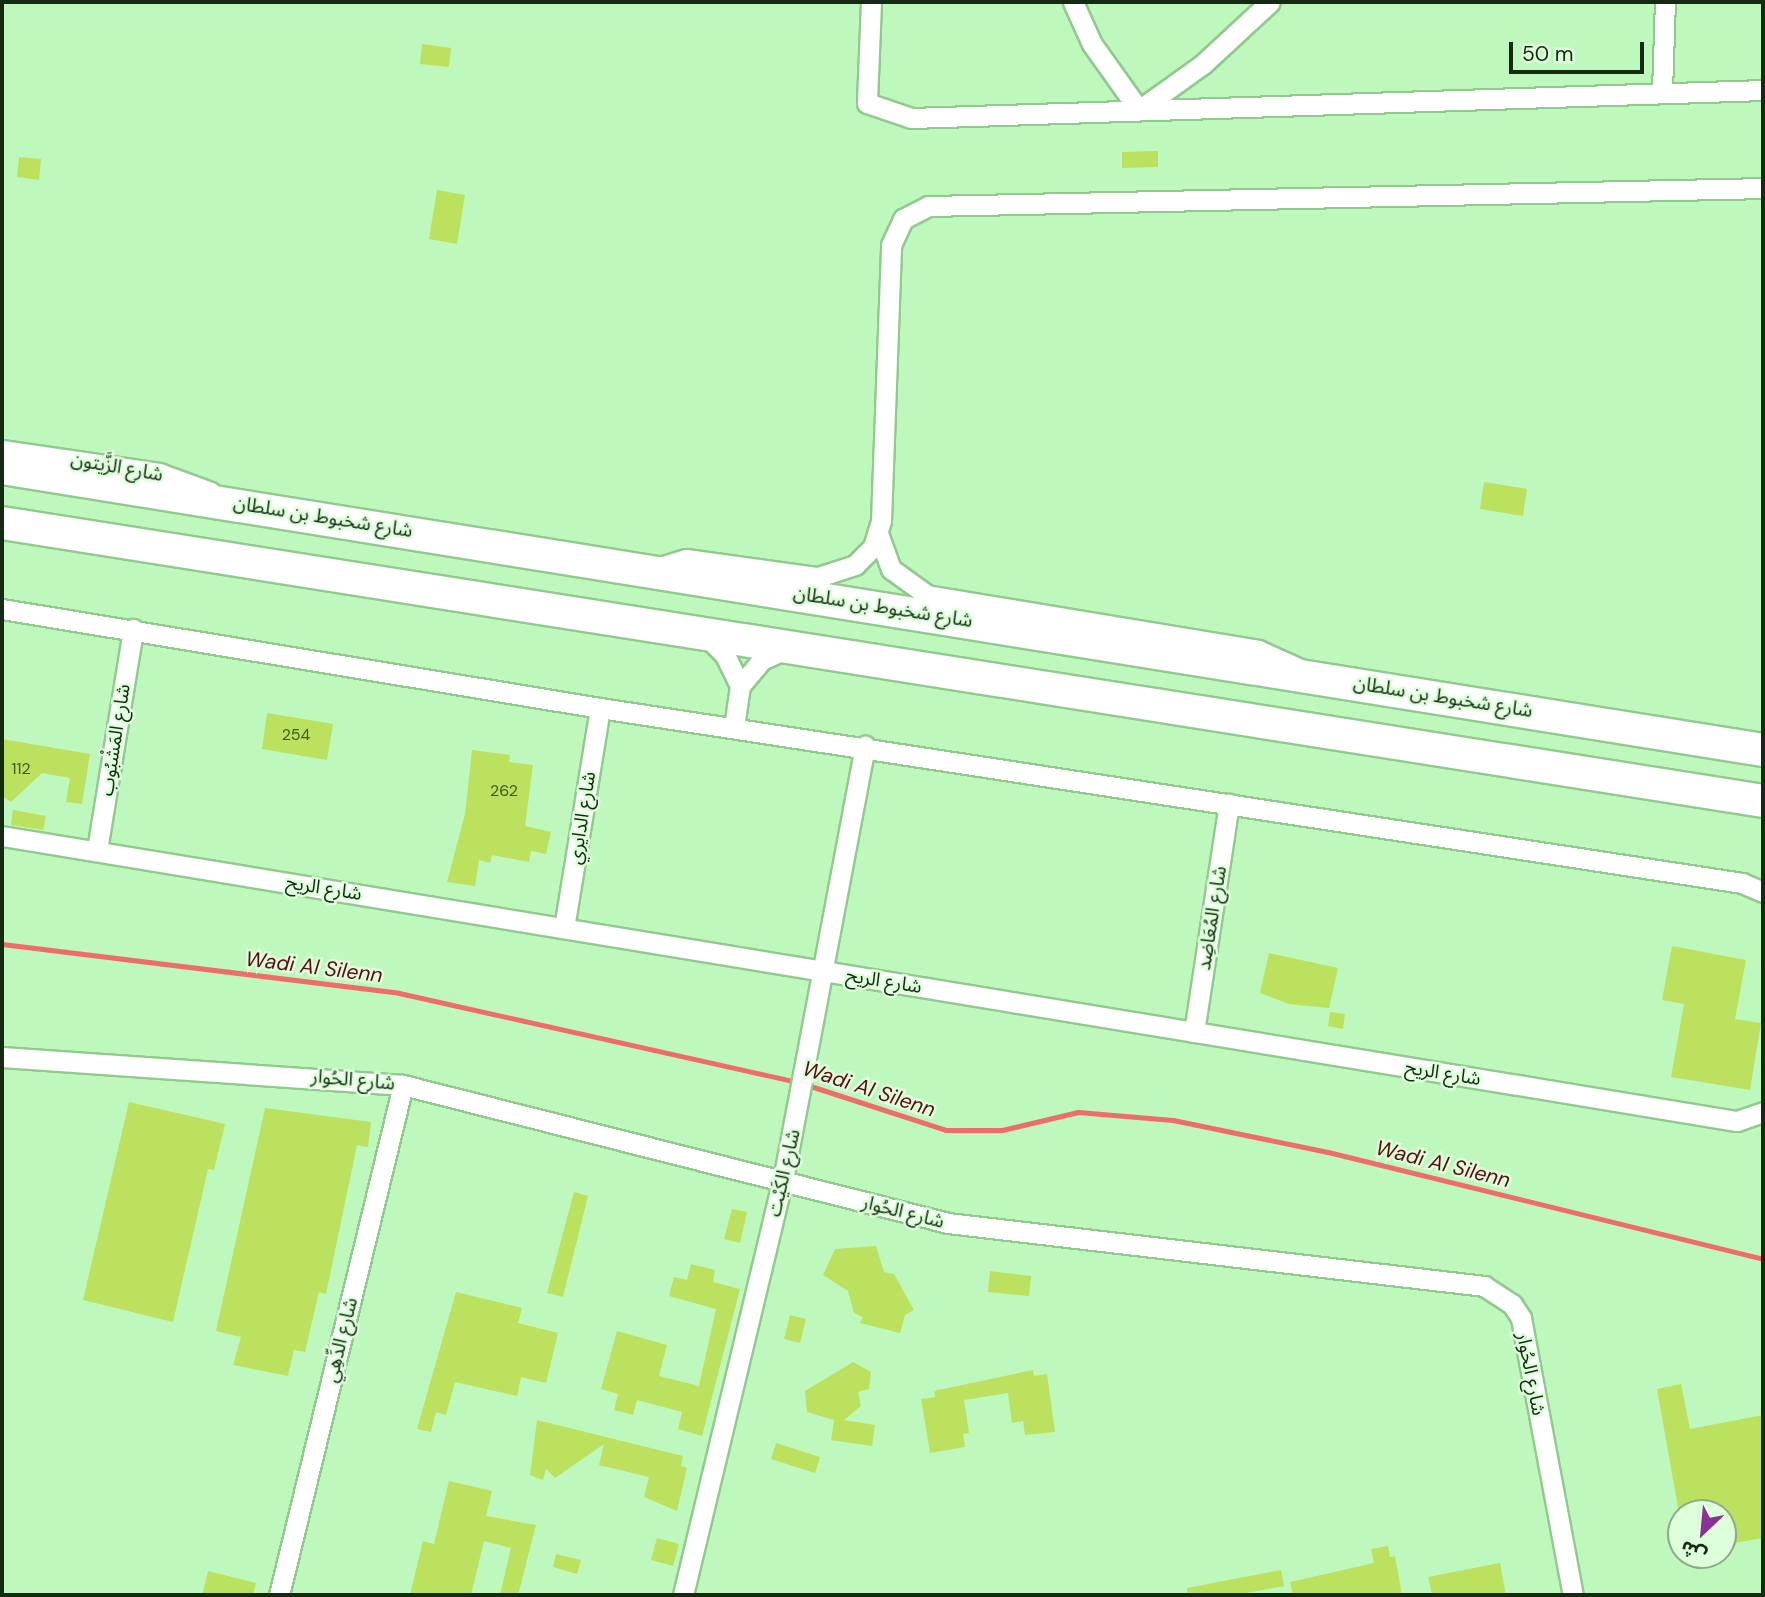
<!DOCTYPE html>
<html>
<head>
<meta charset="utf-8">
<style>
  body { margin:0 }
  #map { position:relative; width:1765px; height:1597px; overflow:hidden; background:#bff8bc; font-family:"DM Sans","Noto Sans Arabic",sans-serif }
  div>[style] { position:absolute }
  .stream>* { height:5px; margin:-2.5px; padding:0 2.5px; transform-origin:2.5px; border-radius:2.5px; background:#ee6c69 }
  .building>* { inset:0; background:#bbe15f }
  .roads { filter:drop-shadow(2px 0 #92c98f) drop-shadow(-2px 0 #92c98f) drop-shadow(0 2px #92c98f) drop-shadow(0 -2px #92c98f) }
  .minor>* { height:19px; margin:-9.5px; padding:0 9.5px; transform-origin:9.5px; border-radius:9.5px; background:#fff }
  .primary>* { height:32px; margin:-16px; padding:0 16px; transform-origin:16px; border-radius:16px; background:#fff }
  span { translate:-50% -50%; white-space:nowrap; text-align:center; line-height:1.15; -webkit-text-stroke:5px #ddffda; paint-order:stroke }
  .number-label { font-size:16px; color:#3e5826 }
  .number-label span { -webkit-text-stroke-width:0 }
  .street-label { font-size:19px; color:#142a13 }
  .water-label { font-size:21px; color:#5e0a11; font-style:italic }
  .frame { position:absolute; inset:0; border:4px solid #142a13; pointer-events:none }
  .north { position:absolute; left:1667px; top:1499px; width:70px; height:70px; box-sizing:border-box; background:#ddffda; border:2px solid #8daa8a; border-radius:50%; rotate:206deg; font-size:19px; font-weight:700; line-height:28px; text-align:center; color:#142a13 }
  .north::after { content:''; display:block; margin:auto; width:24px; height:32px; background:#8e2f99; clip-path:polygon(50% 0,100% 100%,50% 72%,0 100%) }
  .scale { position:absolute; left:1509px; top:42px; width:135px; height:32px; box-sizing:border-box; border:4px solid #142a13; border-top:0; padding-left:9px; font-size:21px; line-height:24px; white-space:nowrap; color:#142a13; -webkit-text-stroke:5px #ddffda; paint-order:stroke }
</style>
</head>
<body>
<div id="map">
  <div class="stream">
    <i style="left:2px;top:944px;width:400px;rotate:7deg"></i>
    <i style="left:399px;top:993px;width:412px;rotate:12.6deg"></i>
    <i style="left:801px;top:1083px;width:152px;rotate:18deg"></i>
    <i style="left:946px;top:1130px;width:56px"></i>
    <i style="left:1002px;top:1130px;width:78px;rotate:-13.3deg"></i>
    <i style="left:1078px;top:1112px;width:95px;rotate:4.8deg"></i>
    <i style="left:1173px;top:1120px;width:158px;rotate:11.7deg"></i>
    <i style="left:1328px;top:1152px;width:448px;rotate:13.8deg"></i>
  </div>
  <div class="building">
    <i style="clip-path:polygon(422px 44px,451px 48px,449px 67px,420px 64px)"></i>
    <i style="clip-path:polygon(1158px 151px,1158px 167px,1122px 168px,1122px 152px)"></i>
    <i style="clip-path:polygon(19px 157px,41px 159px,39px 180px,17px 177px)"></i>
    <i style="clip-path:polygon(437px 190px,465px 195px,457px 244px,429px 239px)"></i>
    <i style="clip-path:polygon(1484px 482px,1527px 489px,1523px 516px,1480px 509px)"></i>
    <i style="clip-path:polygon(267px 713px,333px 724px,327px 760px,262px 749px)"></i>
    <i style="clip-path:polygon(2px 739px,90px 754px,82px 804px,66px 802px,70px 778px,42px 773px,11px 802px,2px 796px)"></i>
    <i style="clip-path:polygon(472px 750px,510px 755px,509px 762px,533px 765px,525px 826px,551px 832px,546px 854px,531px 851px,529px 862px,492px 855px,490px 863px,479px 860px,475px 886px,447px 882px,465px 814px)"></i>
    <i style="clip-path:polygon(13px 810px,46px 816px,43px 830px,11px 825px)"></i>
    <i style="clip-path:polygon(1672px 946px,1746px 960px,1735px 1019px,1761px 1023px,1750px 1090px,1671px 1077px,1684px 1004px,1662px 1000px)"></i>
    <i style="clip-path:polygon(1269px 953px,1338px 968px,1329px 1008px,1289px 1004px,1260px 993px)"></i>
    <i style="clip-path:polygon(1330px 1012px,1345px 1014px,1343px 1029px,1328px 1026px)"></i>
    <i style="clip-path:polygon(129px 1102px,225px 1124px,214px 1170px,208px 1169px,173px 1322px,83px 1300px)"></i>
    <i style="clip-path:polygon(265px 1108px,371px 1122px,368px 1147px,357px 1145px,326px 1294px,319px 1292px,305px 1352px,294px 1350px,288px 1376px,233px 1365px,241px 1337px,216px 1331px)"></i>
    <i style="clip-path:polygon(574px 1192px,588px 1196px,563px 1297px,547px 1293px)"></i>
    <i style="clip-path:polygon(732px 1209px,747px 1212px,740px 1243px,724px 1239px)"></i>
    <i style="clip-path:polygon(876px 1246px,884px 1272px,894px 1274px,914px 1310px,905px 1315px,900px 1333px,860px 1323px,863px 1317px,854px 1313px,848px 1291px,823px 1275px,835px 1249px)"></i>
    <i style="clip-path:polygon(691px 1264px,715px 1270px,713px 1282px,740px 1289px,702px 1436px,678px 1429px,682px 1412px,637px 1400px,633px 1415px,614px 1410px,618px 1394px,601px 1389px,617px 1331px,667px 1345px,659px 1376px,699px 1386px,716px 1309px,669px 1296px,674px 1277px,687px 1280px)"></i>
    <i style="clip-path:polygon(990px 1271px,1031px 1276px,1029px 1296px,988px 1292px)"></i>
    <i style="clip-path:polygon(456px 1292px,522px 1308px,518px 1323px,558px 1333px,546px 1383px,521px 1377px,517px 1396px,455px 1382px,446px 1415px,436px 1412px,431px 1432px,417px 1429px)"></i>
    <i style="clip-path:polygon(790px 1315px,806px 1319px,800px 1343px,784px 1339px)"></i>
    <i style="clip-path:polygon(853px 1362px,871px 1372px,869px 1389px,858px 1392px,861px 1406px,844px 1420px,875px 1425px,872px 1446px,831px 1440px,834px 1420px,807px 1412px,805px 1391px)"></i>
    <i style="clip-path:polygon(1033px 1370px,1034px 1376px,1047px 1374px,1055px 1432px,1025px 1435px,1023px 1421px,1012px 1423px,1008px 1393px,964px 1400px,969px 1433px,963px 1434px,965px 1447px,930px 1453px,921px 1399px,935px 1397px,934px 1391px)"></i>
    <i style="clip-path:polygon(1681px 1384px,1690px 1429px,1763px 1415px,1763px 1538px,1723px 1545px,1723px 1513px,1679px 1513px,1657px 1389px)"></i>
    <i style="clip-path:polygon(537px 1420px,683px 1456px,681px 1466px,687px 1468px,677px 1511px,644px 1497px,649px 1477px,599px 1465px,604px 1444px,555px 1478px,546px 1469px,543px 1480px,530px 1475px)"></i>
    <i style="clip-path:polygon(776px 1443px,820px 1457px,815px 1473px,771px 1459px)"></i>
    <i style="clip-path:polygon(449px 1481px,492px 1491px,486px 1516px,536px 1525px,518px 1595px,500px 1595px,511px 1548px,484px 1541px,471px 1595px,410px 1595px,423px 1541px,434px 1544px)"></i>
    <i style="clip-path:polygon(657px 1538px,679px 1544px,673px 1566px,651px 1560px)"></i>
    <i style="clip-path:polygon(1388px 1546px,1390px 1557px,1395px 1556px,1402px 1595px,1293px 1595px,1290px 1582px,1374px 1563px,1371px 1549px)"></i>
    <i style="clip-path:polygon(556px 1554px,581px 1560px,577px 1574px,553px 1567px)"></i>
    <i style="clip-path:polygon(1500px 1563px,1506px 1595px,1432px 1595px,1428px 1577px)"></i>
    <i style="clip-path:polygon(1281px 1570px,1284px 1586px,1236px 1595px,1187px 1595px,1187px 1588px)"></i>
    <i style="clip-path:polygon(208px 1571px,256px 1583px,253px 1595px,202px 1595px)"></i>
  </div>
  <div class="roads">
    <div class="minor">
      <i style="left:871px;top:2px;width:101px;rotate:92.3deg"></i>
      <i style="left:867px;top:103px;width:46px;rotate:18.8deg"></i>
      <i style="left:911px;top:118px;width:852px;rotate:-1.88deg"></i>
      <i style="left:1073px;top:2px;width:46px;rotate:65.7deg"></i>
      <i style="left:1092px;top:44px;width:81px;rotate:54.5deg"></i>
      <i style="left:1139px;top:110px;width:79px;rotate:-35.7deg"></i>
      <i style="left:1203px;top:64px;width:91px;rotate:-42.8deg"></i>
      <i style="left:1662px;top:91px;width:89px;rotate:-88.1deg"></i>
      <i style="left:2px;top:450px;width:159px;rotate:8.3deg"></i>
      <i style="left:159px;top:473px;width:55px;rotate:20.1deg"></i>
      <i style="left:879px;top:536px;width:35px;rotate:70deg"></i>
      <i style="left:891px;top:569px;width:44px;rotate:35.8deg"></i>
      <i style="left:927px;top:595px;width:336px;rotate:9.4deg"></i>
      <i style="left:1258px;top:650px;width:44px;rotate:24.2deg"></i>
      <i style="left:653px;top:569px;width:34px;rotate:-17deg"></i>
      <i style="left:686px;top:559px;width:133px;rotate:7.8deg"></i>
      <i style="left:818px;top:577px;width:39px;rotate:-18deg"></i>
      <i style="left:855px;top:565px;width:25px;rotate:-45deg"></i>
      <i style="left:873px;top:547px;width:27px;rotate:-73deg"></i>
      <i style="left:881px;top:521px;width:276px;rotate:-87.9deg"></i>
      <i style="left:891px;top:245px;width:29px;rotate:-65deg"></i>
      <i style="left:903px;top:219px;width:28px;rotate:-27deg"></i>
      <i style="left:928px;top:206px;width:835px;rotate:-1.23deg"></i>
      <i style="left:2px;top:609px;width:606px;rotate:9.4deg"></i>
      <i style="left:600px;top:708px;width:1155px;rotate:8.71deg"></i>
      <i style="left:1742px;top:883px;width:23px;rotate:23deg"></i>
      <i style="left:705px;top:635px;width:28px;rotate:45deg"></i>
      <i style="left:725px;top:655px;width:34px;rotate:64deg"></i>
      <i style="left:734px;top:727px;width:41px;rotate:-81.7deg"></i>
      <i style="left:740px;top:686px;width:34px;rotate:-50deg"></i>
      <i style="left:762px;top:660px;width:29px;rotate:-25deg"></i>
      <i style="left:2px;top:836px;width:1758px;rotate:9.33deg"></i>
      <i style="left:1737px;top:1121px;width:28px;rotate:-19deg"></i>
      <i style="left:97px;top:850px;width:224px;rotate:-80.7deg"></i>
      <i style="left:564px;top:928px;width:223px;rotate:-80.7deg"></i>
      <i style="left:1194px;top:1032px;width:231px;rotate:-81.3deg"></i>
      <i style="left:2px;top:1057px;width:402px;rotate:4deg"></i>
      <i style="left:403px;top:1085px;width:562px;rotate:14.21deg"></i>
      <i style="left:948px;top:1223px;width:540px;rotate:6.7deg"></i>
      <i style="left:1484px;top:1286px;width:33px;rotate:33deg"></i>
      <i style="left:1512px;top:1304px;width:17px;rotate:57deg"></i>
      <i style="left:1521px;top:1318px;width:282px;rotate:79.4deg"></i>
      <i style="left:279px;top:1595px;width:525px;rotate:-76.33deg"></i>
      <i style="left:683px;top:1595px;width:427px;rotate:-76.5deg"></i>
      <i style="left:783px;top:1180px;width:442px;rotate:-79.3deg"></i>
    </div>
    <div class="primary">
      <i style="left:2px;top:468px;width:1783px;rotate:9.1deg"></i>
      <i style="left:2px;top:523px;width:1783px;rotate:8.97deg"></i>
    </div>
  </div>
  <div class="number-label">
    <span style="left:296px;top:735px">254</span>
    <span style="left:21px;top:769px">112</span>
    <span style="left:504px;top:791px">262</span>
  </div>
  <div class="street-label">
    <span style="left:117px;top:467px;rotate:10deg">شارع الزَّيتون</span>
    <span style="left:323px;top:517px;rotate:9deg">شارع شخبوط بن سلطان</span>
    <span style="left:883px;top:607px;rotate:9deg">شارع شخبوط بن سلطان</span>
    <span style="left:1443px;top:697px;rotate:9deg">شارع شخبوط بن سلطان</span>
    <span style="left:115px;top:740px;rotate:-81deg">شارع المَشْبُوب</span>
    <span style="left:582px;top:818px;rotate:-81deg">شارع الدايري</span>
    <span style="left:324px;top:888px;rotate:9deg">شارع الريح</span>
    <span style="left:1212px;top:918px;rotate:-81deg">شارع المُعَاضِد</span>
    <span style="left:884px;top:981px;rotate:9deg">شارع الريح</span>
    <span style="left:1443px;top:1073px;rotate:9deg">شارع الريح</span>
    <span style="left:353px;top:1080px;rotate:5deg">شارع الحُوار</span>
    <span style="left:784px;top:1173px;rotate:-77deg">شارع الكَيْت</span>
    <span style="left:903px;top:1212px;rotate:14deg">شارع الحُوار</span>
    <span style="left:341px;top:1340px;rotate:-76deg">شارع الدِّهِي</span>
    <span style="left:1531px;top:1374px;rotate:79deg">شارع الحُوار</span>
  </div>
  <div class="water-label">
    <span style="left:314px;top:967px;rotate:7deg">Wadi Al Silenn</span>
    <span style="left:869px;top:1089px;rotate:18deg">Wadi Al Silenn</span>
    <span style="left:1443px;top:1164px;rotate:14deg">Wadi Al Silenn</span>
  </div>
  <div class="frame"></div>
  <div class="north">ش</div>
  <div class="scale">50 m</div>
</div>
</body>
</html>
